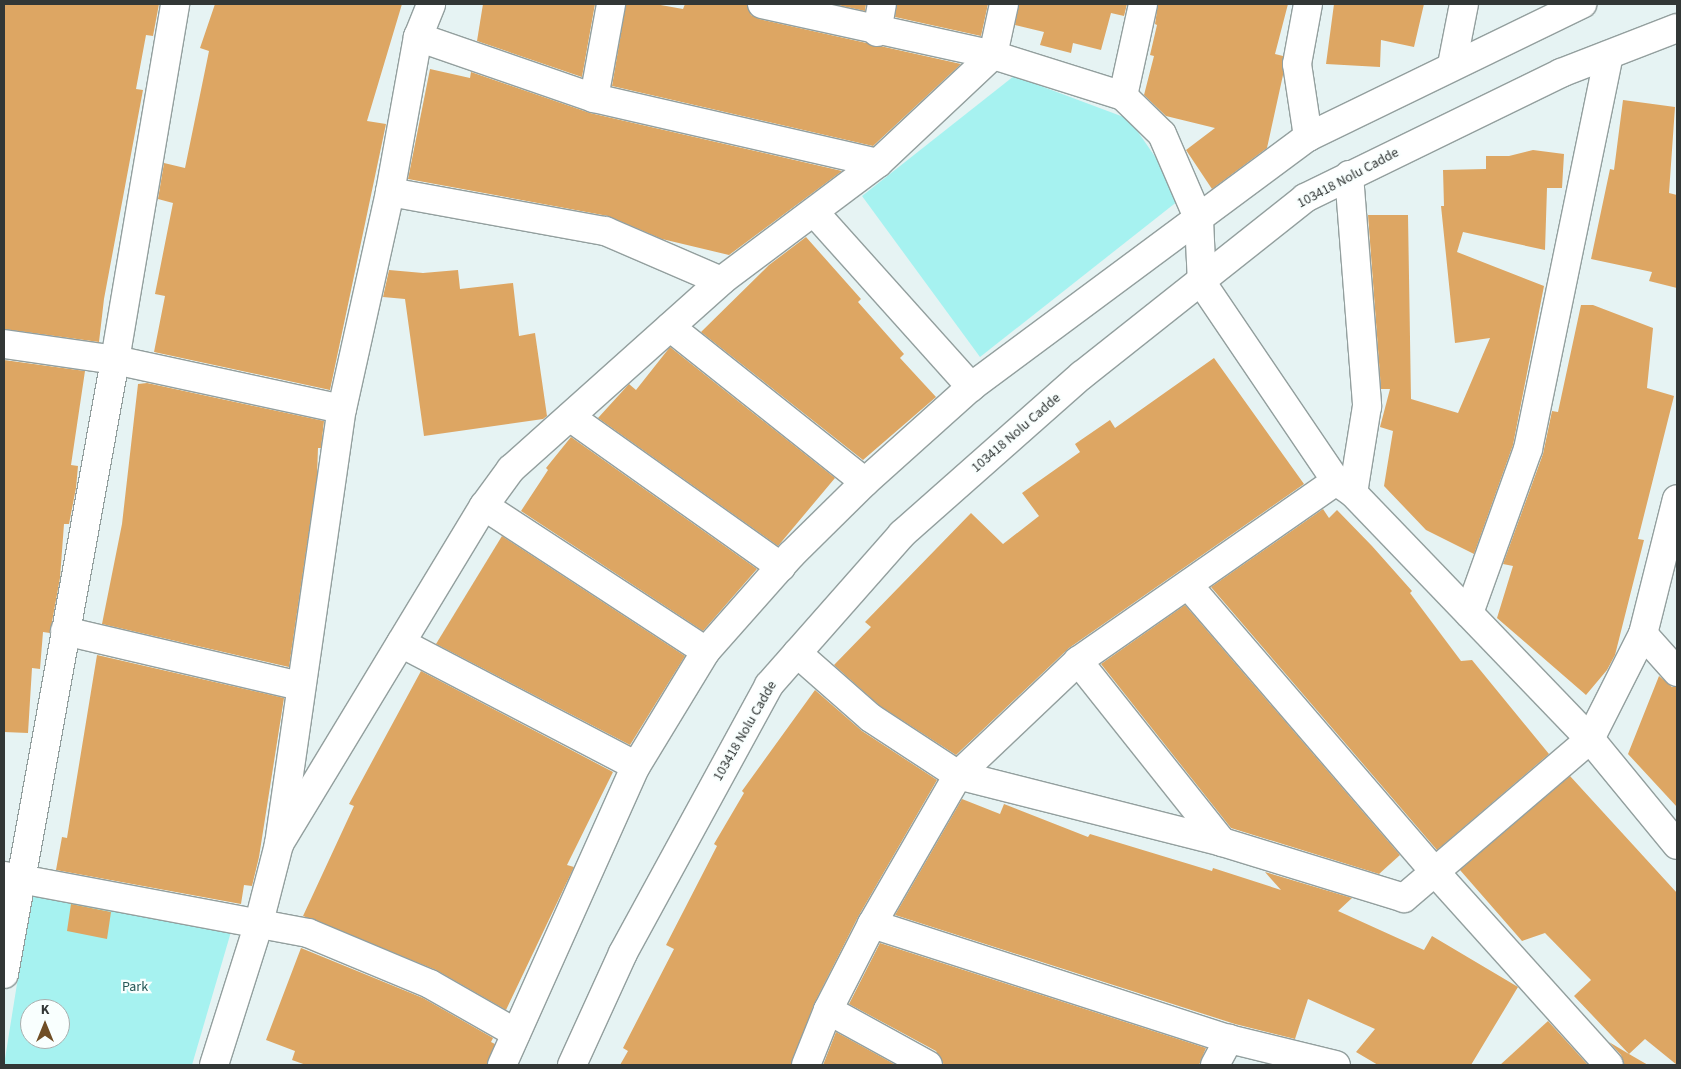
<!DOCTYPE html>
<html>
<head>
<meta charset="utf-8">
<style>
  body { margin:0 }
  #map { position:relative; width:1681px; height:1069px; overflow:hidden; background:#e6f3f3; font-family:"Source Sans 3",sans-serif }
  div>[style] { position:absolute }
  .green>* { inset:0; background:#a6f2f0 }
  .building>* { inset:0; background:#dda663 }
  .roads { filter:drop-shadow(1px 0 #939f9e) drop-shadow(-1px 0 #939f9e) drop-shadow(0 1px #939f9e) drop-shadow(0 -1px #939f9e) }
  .minor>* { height:28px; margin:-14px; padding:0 14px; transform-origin:14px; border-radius:14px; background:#fff }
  span { translate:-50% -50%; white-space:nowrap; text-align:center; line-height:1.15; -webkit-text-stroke:4.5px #f9fffe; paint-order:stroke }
  .street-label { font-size:14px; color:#323736 }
  .park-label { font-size:14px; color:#255857 }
  .frame { position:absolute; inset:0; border:5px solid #323736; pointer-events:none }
  .north { position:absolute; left:20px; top:999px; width:50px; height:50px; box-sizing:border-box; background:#f9fffe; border:1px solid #a9afae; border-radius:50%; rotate:0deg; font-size:14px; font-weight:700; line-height:20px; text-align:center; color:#323736 }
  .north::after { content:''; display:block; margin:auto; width:18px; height:22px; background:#704f26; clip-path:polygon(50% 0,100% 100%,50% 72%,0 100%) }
</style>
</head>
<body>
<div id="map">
  <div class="green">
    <i style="clip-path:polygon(1014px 76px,1129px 119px,1183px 197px,980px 357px,862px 196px)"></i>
    <i style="clip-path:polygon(evenodd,32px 890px,233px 925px,192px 1065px,4px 1065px,32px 890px,30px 1009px,60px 1009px,60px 1039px,30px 1039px,30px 1009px)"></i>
  </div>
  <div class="building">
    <i style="clip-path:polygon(4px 4px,159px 4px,153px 36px,146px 35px,136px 89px,143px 90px,104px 299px,99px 342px,4px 329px)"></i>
    <i style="clip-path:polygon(215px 4px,402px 4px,367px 121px,386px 124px,330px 390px,154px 352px,165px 296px,155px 294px,173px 203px,158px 199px,164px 163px,185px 168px,209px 51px,200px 48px)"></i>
    <i style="clip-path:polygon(483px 4px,595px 4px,582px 77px,477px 41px)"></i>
    <i style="clip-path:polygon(626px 4px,655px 4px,683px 9px,685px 4px,747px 4px,751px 15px,759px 19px,961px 64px,873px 146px,612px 86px)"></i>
    <i style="clip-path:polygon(833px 4px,866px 4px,865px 11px)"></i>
    <i style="clip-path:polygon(897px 4px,988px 4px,981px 36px,895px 17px)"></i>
    <i style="clip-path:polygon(1019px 4px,1127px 4px,1124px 16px,1111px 13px,1101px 50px,1073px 43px,1071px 53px,1040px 45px,1044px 32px,1015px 25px)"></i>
    <i style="clip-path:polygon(1158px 4px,1288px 4px,1275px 54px,1283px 56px,1283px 75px,1267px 148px,1212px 189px,1186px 150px,1215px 128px,1166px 116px,1144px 95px,1154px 56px,1150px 55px,1157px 25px,1155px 24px)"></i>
    <i style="clip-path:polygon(1334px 4px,1424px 4px,1414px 47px,1381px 40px,1380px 67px,1326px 64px)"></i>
    <i style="clip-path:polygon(430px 69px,470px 78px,471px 72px,590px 113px,842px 171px,729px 255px,662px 239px,608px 216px,408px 179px)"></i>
    <i style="clip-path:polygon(1623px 100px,1675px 107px,1669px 193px,1677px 195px,1677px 288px,1649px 281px,1652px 272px,1591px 259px,1610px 169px,1614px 170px)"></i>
    <i style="clip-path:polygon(1533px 150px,1564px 154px,1562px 188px,1547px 188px,1545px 250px,1463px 232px,1457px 252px,1544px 286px,1513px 445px,1474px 554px,1426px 530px,1384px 486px,1393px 431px,1380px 427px,1390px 389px,1381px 389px,1368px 215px,1408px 215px,1411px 399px,1458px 413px,1490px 338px,1455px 343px,1441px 206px,1444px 206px,1443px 170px,1486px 169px,1486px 156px,1509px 156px)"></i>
    <i style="clip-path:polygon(806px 237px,861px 299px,858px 302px,904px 354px,900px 358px,936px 397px,863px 460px,701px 332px,769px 265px)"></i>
    <i style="clip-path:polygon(389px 270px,423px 273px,458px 270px,460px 289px,513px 283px,519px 336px,535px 333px,547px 416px,543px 419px,424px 436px,405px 299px,383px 297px)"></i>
    <i style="clip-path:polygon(1581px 305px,1593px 305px,1653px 328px,1647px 388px,1674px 396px,1638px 539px,1644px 540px,1615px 655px,1607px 670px,1586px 695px,1497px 618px,1513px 566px,1503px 564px,1543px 454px,1552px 411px,1558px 412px)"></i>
    <i style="clip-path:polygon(670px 347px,835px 478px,778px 546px,598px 418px,629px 384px,636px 390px)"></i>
    <i style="clip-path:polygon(1214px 358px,1304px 484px,1069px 648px,956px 755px,880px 706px,834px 665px,871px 627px,865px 622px,971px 513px,1003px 544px,1039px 516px,1022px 493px,1080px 452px,1075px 444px,1110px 420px,1115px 428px)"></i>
    <i style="clip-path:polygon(4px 360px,85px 371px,71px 465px,78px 466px,76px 488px,69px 524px,64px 524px,60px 578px,50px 633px,43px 632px,40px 669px,32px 668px,28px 733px,4px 732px)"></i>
    <i style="clip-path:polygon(147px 383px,324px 421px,321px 448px,318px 448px,317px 476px,289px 667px,102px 624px,122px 524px,138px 384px)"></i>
    <i style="clip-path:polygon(571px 437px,757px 569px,703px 631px,521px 511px,548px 470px,546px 468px)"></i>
    <i style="clip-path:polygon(1323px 509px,1329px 518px,1337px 510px,1372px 546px,1412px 591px,1410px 593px,1461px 661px,1472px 660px,1549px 754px,1437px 850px,1211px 587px)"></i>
    <i style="clip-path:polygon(502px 536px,685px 656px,630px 745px,436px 644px)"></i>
    <i style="clip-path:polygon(1185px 605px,1400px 855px,1379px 874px,1231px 828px,1101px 664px)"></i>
    <i style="clip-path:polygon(97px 655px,284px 698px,259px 857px,252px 886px,244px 885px,241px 904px,56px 870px,62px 837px,67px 838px)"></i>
    <i style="clip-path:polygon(421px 671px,613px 772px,567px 865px,574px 867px,506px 1010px,436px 970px,303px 916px,354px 806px,349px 804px)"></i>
    <i style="clip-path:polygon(1659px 676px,1672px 687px,1677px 687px,1677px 807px,1628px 754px)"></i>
    <i style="clip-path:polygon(815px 690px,862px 731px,937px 780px,858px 917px,814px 1004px,791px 1065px,620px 1065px,628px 1051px,623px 1048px,674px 949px,666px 945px,717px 846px,714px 844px,744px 793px,742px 791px)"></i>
    <i style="clip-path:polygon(1570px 776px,1677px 893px,1677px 1065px,1645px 1039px,1629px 1054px,1648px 1065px,1624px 1065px,1621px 1055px,1609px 1042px,1629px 1054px,1574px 996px,1591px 980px,1545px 933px,1522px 941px,1460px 870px)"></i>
    <i style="clip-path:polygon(962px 799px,1000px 814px,1004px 804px,1088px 837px,1090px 834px,1212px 871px,1213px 868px,1281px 890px,1265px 872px,1352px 898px,1338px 911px,1424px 950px,1432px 936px,1518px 987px,1471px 1065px,1378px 1065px,1356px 1052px,1375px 1029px,1308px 999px,1295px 1039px,1235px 1024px,895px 915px)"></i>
    <i style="clip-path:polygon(71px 904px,111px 912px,107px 939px,67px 931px)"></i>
    <i style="clip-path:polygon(880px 943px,1206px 1048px,1199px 1065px,944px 1065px,936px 1051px,849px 1004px)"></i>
    <i style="clip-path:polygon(301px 948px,423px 998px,493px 1038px,491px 1042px,495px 1044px,487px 1065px,306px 1065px,292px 1060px,295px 1051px,266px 1040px)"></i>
    <i style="clip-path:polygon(1548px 1021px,1588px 1065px,1500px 1065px)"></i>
    <i style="clip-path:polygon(836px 1032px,896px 1065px,823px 1065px)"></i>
  </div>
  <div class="roads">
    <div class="minor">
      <i style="left:762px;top:4px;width:237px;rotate:12.4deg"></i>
      <i style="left:993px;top:55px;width:136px;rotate:17.5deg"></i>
      <i style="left:1123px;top:96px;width:54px;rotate:44.3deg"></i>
      <i style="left:1162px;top:134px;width:94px;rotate:66.7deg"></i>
      <i style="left:1199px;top:220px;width:63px;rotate:87.3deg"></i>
      <i style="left:1202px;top:283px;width:239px;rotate:55.9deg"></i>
      <i style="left:1336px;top:481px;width:21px;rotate:35deg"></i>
      <i style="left:1353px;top:493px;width:342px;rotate:46.1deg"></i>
      <i style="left:1590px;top:739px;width:137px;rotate:50.6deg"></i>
      <i style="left:1308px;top:4px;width:61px;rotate:100.4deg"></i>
      <i style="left:1297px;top:64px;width:74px;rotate:81.4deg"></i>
      <i style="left:877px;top:32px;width:28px;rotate:-80deg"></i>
      <i style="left:418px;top:37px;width:186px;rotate:19.1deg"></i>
      <i style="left:594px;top:98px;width:291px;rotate:12.9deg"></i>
      <i style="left:1452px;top:65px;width:62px;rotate:-78.9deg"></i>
      <i style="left:1123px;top:96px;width:94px;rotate:-77.7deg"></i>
      <i style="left:594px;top:98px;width:96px;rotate:-79.7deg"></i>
      <i style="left:1349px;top:175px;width:232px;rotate:85.5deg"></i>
      <i style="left:1367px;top:406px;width:88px;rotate:99.1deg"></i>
      <i style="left:390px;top:192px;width:219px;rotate:10.3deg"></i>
      <i style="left:605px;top:231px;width:126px;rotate:23.3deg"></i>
      <i style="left:815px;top:213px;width:234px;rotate:48.1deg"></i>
      <i style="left:670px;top:327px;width:249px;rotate:38.5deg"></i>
      <i style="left:4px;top:344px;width:112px;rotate:8.2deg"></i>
      <i style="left:115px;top:360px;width:232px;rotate:12.2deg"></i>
      <i style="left:570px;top:417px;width:259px;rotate:35.4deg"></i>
      <i style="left:484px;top:506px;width:265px;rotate:33.2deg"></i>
      <i style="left:1188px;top:585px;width:380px;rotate:49.3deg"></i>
      <i style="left:1436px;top:873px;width:258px;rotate:48deg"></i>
      <i style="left:1469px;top:613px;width:174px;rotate:-70.2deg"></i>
      <i style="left:1528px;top:449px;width:402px;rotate:-78.4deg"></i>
      <i style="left:65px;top:631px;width:241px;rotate:13.2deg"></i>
      <i style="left:1643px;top:634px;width:51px;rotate:48.2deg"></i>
      <i style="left:401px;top:643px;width:265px;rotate:27.6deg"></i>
      <i style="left:797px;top:653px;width:98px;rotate:41.3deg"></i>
      <i style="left:871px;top:718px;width:104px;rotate:33.2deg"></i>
      <i style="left:958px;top:775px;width:272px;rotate:14.2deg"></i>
      <i style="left:1222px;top:842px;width:190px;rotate:17.1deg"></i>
      <i style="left:1404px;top:898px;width:245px;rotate:-40.5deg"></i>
      <i style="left:1590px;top:739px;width:118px;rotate:-63.2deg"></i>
      <i style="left:1643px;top:634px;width:139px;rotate:-75.9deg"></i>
      <i style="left:1078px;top:661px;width:231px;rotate:51.5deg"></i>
      <i style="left:279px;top:844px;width:395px;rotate:-58.8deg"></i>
      <i style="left:484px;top:506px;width:46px;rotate:-53.9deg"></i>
      <i style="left:511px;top:469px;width:282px;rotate:-41.8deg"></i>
      <i style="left:721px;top:281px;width:196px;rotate:-36.9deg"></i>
      <i style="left:878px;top:163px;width:158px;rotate:-43.2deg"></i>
      <i style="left:993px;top:55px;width:52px;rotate:-77.8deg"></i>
      <i style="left:4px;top:876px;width:309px;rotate:10.6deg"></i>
      <i style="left:308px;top:933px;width:132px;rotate:22.7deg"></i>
      <i style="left:430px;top:984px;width:99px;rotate:29.7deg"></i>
      <i style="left:872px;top:924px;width:375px;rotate:17.9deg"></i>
      <i style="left:1229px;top:1039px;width:110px;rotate:13.7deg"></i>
      <i style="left:4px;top:974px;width:624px;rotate:-79.75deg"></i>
      <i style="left:115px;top:360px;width:361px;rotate:-80.4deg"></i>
      <i style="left:828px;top:1010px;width:114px;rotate:28.8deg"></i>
      <i style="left:214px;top:1065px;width:146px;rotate:-72.4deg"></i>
      <i style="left:258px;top:926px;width:85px;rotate:-75.6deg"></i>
      <i style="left:279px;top:844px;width:440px;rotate:-81.8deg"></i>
      <i style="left:342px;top:409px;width:222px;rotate:-77.5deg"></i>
      <i style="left:390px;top:192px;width:158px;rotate:-79.8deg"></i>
      <i style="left:418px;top:37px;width:35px;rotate:-68deg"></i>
      <i style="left:502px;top:1065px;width:328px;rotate:-65.9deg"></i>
      <i style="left:636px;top:766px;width:135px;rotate:-58.7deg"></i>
      <i style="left:706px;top:651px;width:128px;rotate:-48.5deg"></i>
      <i style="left:791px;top:555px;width:104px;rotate:-44.6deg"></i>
      <i style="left:865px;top:482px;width:142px;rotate:-41.9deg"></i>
      <i style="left:971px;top:387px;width:420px;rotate:-36.6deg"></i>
      <i style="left:1308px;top:137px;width:305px;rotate:-25.9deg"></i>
      <i style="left:572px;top:1065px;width:123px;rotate:-65.5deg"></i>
      <i style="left:623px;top:953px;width:305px;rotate:-61.4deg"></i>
      <i style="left:769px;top:685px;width:201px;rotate:-48.6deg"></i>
      <i style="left:902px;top:534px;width:240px;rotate:-41.5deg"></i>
      <i style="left:1082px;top:375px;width:285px;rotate:-38.4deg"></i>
      <i style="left:1305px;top:198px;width:285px;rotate:-26deg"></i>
      <i style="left:1561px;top:73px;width:124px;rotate:-21.2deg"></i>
      <i style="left:806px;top:1065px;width:59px;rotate:-68.2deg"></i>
      <i style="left:828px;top:1010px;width:97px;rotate:-62.9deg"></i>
      <i style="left:872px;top:924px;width:172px;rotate:-60deg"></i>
      <i style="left:958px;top:775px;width:166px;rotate:-43.5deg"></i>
      <i style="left:1078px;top:661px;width:315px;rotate:-34.9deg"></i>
      <i style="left:1215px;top:1065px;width:30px;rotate:-62deg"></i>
    </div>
  </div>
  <div class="street-label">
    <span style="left:1348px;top:178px;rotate:-28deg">103418 Nolu Cadde</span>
    <span style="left:1016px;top:433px;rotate:-41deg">103418 Nolu Cadde</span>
    <span style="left:745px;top:731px;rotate:-60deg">103418 Nolu Cadde</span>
  </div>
  <div class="park-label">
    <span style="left:135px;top:987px">Park</span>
  </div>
  <div class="frame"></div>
  <div class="north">K</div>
</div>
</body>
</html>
